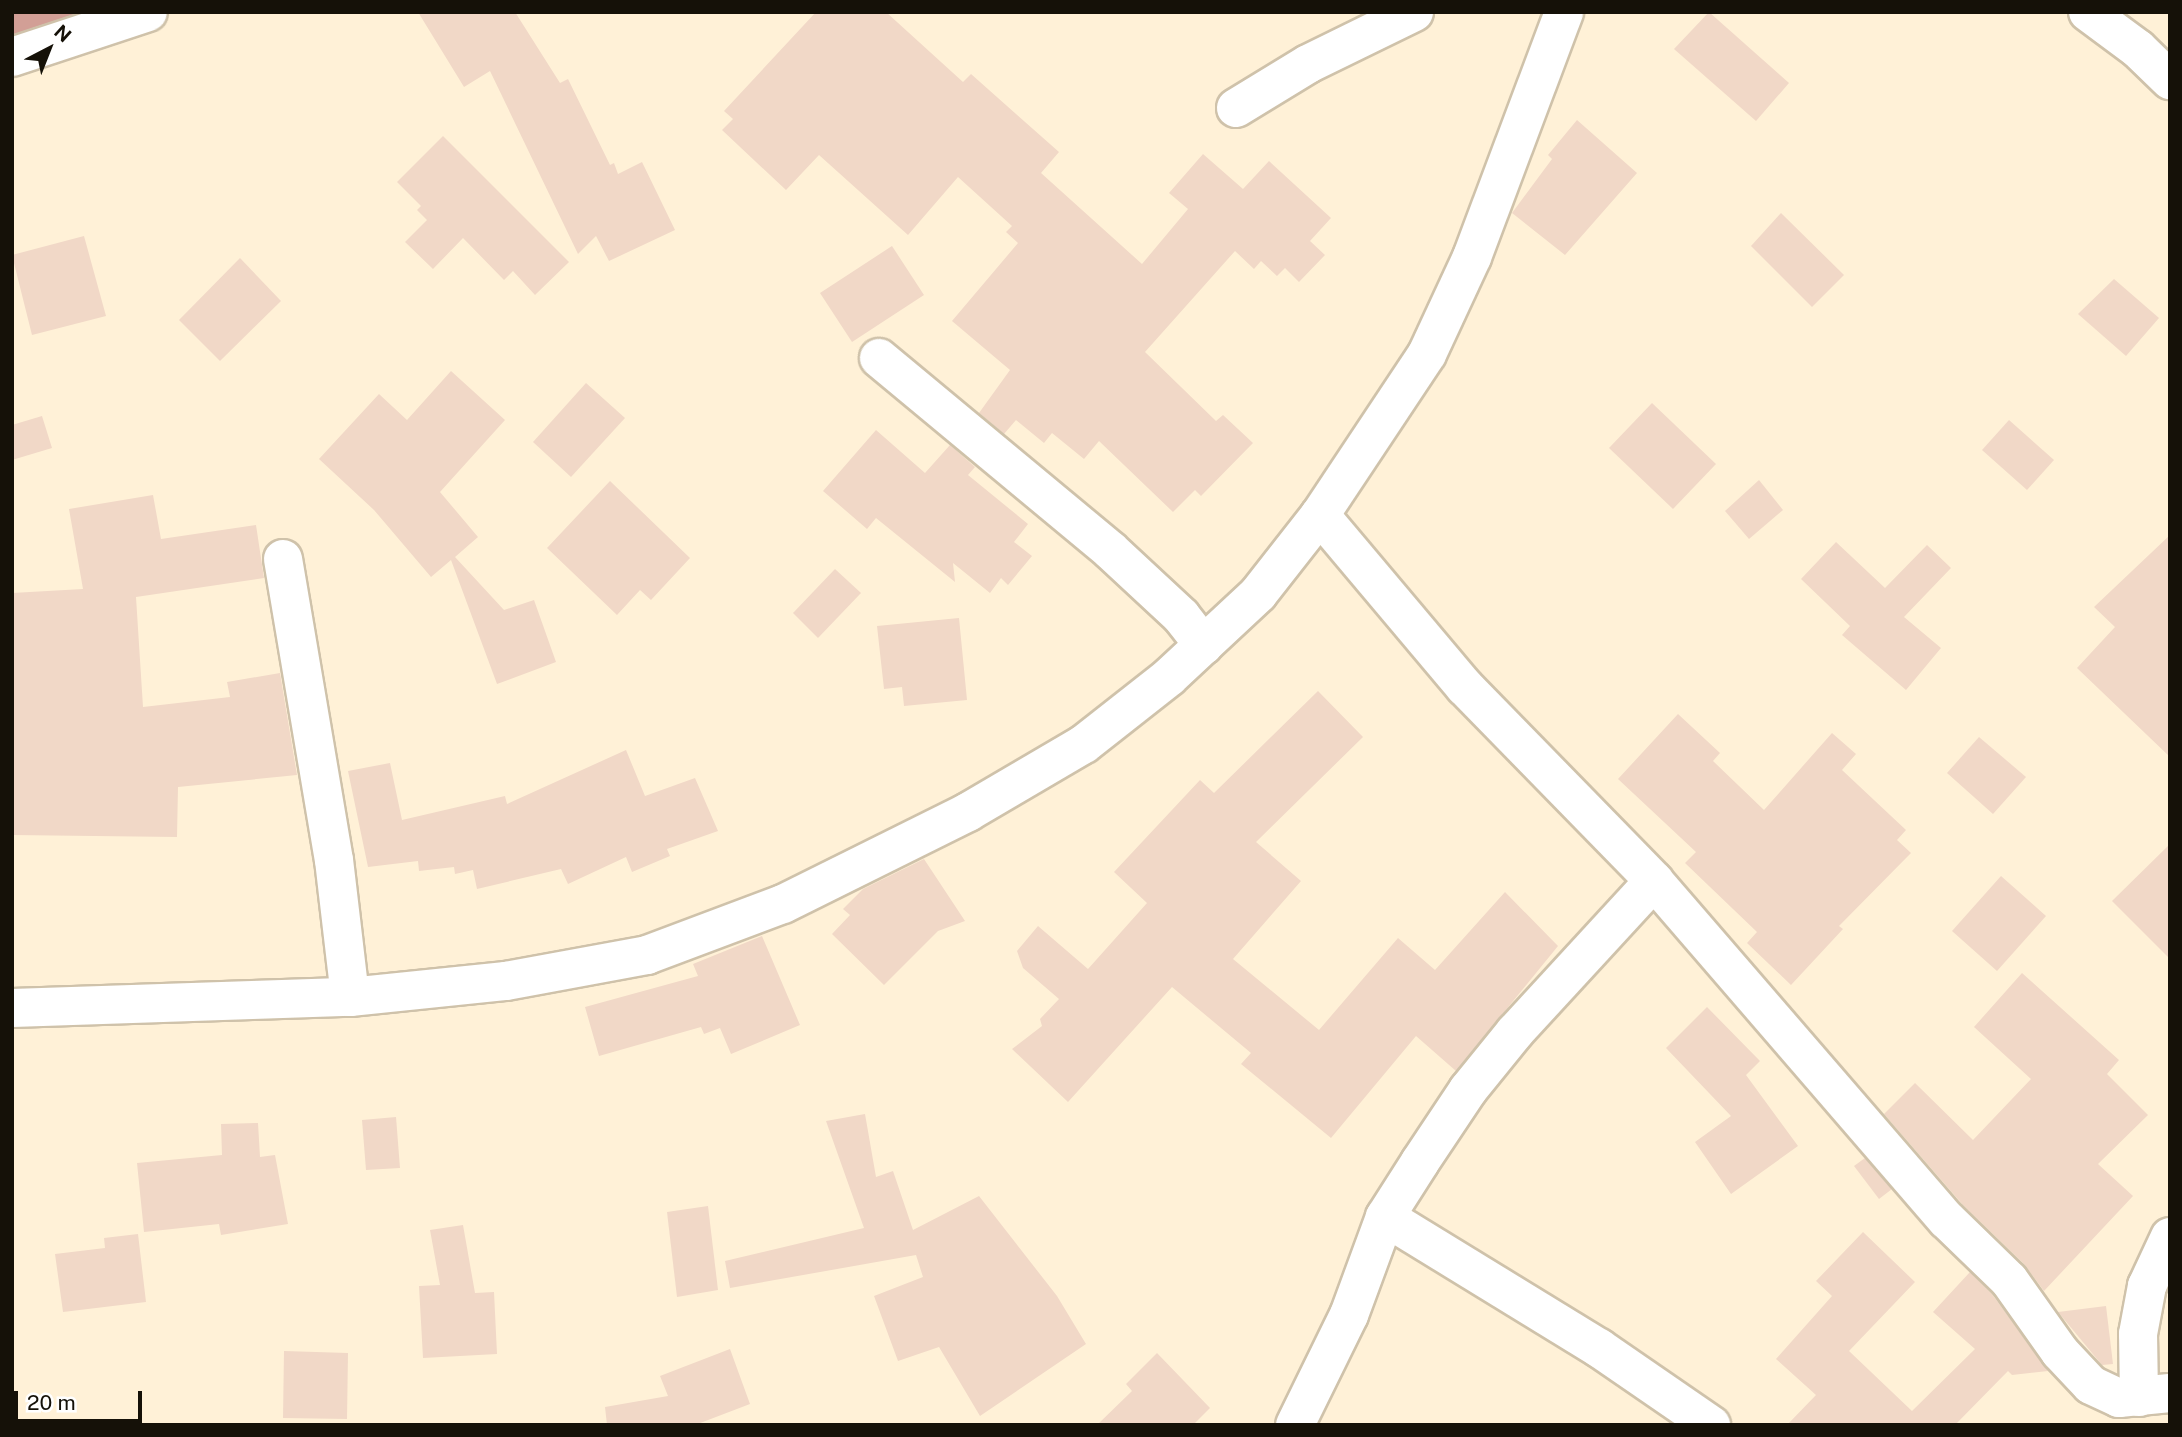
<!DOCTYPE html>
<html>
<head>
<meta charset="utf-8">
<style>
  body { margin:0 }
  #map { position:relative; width:2182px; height:1437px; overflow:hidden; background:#fff1d7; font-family:"Public Sans",sans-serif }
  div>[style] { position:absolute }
  .forest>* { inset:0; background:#d29f96 }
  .building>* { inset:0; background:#f1d8c7 }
  .roads { filter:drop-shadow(2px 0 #cfc2aa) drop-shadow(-2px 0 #cfc2aa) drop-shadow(0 2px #cfc2aa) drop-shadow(0 -2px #cfc2aa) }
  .minor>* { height:38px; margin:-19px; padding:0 19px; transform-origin:19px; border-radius:19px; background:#fff }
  span { translate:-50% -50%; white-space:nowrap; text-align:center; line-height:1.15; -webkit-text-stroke:6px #fff; paint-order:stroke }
  .frame { position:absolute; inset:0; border:14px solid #151108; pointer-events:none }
  .north { position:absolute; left:14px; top:14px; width:70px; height:70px; -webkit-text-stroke:5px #fff; paint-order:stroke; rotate:42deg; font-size:19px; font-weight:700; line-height:28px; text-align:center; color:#151108 }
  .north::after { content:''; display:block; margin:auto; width:24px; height:32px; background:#151108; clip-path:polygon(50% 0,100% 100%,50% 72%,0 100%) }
  .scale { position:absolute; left:14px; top:1391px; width:128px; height:32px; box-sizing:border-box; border:4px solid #151108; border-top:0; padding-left:9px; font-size:21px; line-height:24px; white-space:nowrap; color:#151108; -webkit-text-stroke:5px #fff; paint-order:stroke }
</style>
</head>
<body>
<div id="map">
  <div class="forest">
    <i style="clip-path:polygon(12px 12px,87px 12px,12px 37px)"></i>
  </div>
  <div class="building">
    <i style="clip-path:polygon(418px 12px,515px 12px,560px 83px,568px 79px,610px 165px,614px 163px,618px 174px,642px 162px,675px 230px,609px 261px,596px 236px,578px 254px,490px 71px,464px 87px)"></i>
    <i style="clip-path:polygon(816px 12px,886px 12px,963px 82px,971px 74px,1059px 152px,1041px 173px,1142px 264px,1188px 209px,1169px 193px,1203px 154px,1243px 189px,1269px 161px,1331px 218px,1310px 241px,1325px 255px,1299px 282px,1285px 268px,1277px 276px,1261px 261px,1254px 269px,1235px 251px,1145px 352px,1216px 421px,1223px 415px,1253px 443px,1201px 496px,1195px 490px,1173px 512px,1099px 441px,1084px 459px,1052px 433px,1044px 443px,1016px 420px,1004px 434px,979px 413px,1010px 370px,952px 321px,1018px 243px,1006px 232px,1012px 226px,958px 177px,908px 235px,819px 155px,786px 190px,722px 130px,733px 119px,724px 111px)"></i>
    <i style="clip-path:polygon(1709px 12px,1789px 83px,1756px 121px,1674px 49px)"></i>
    <i style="clip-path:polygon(1577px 120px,1637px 173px,1565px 255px,1512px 213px,1552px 159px,1548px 155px)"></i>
    <i style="clip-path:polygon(443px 136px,569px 262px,535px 295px,513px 271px,504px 280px,463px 238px,433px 269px,405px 242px,427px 220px,417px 210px,421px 206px,397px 182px)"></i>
    <i style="clip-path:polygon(1781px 213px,1844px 275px,1812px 307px,1751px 246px)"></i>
    <i style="clip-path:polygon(84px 236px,106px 316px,32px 335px,12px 255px)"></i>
    <i style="clip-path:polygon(892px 246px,924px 295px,852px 342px,820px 293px)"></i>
    <i style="clip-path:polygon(240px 258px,281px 301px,220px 361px,179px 320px)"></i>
    <i style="clip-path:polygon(2114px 279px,2159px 318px,2126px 356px,2078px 314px)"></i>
    <i style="clip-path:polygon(451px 371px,505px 420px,440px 492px,478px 537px,455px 557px,504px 610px,534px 600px,556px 662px,497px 684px,451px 560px,431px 577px,374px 510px,319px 459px,379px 394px,407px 420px)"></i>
    <i style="clip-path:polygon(586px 383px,625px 418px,571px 477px,533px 442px)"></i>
    <i style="clip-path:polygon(1652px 403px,1716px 464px,1673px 509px,1609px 448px)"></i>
    <i style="clip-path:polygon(42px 416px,52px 448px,12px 460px,12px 425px)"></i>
    <i style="clip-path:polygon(2009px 420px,2054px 460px,2027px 490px,1982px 450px)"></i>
    <i style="clip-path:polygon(876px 430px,925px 473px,950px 445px,975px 467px,968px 475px,1028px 524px,1014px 542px,1032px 556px,1008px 585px,1001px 578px,990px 593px,953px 563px,955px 582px,876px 518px,867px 529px,823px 491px)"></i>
    <i style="clip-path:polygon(1759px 480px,1783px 510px,1749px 539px,1725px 511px)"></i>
    <i style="clip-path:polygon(610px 481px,690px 558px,651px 600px,640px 590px,617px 615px,547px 548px)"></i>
    <i style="clip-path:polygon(153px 495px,161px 539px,256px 525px,264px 578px,136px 597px,143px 707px,230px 697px,227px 682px,280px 673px,297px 775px,178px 787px,177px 837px,12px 835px,12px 593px,83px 589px,69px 509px)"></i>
    <i style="clip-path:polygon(2170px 535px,2170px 757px,2077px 668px,2115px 627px,2094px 607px)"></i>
    <i style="clip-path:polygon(1836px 542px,1885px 588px,1927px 545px,1951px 568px,1904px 617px,1941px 648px,1906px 690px,1842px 635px,1850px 626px,1801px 579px)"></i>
    <i style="clip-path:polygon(835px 569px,861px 593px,818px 638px,793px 613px)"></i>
    <i style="clip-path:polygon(959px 618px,967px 700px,904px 706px,902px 687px,884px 689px,877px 626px)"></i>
    <i style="clip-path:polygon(1318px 691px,1363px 737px,1256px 842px,1301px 881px,1233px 959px,1319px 1030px,1398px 938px,1435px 970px,1505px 892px,1558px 946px,1456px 1071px,1416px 1036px,1331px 1138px,1241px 1064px,1251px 1053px,1172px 987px,1068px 1102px,1012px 1049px,1042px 1026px,1040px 1019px,1059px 999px,1023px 968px,1017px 951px,1038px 926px,1088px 969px,1147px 903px,1114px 872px,1200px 780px,1214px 793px)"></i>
    <i style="clip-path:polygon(1678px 714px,1720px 753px,1713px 761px,1764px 810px,1832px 733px,1856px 754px,1842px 770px,1906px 830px,1897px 840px,1911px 853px,1839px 926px,1843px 929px,1791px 985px,1747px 943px,1757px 932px,1685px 863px,1696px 852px,1618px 779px)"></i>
    <i style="clip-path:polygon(1979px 737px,2026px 777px,1993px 814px,1947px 773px)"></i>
    <i style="clip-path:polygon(626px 750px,645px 796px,695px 778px,718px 831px,667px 849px,670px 856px,632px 872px,626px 857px,568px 884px,561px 869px,477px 889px,473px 870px,455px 874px,454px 867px,419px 871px,418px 861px,368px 867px,348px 771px,390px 763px,402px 820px,505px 796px,507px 804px)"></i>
    <i style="clip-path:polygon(2170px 844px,2170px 959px,2112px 901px)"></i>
    <i style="clip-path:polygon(924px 859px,965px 921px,938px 931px,884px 985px,832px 934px,850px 915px,843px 909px,863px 889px)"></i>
    <i style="clip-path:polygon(2001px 876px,2046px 916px,1997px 971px,1952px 931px)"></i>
    <i style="clip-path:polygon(762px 936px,800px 1025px,731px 1054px,720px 1028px,704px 1034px,701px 1027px,599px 1056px,585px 1007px,698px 976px,693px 964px)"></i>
    <i style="clip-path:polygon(2022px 973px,2119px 1060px,2107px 1074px,2148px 1115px,2098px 1164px,2133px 1196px,2044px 1291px,2024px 1264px,1963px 1205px,1884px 1114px,1915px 1083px,1973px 1140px,2031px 1079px,1974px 1027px)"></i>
    <i style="clip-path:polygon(1707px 1007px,1760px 1061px,1746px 1075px,1798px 1146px,1731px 1194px,1695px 1142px,1731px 1116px,1666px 1048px)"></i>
    <i style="clip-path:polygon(865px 1114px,876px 1177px,893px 1171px,913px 1230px,979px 1196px,1057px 1296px,1086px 1344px,980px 1416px,939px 1347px,898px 1361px,874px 1296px,923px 1277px,916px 1255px,730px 1288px,725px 1261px,864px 1228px,826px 1121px)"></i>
    <i style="clip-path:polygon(396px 1117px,400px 1168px,366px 1170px,362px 1120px)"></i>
    <i style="clip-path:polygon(258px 1123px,260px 1157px,275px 1155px,288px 1224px,221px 1235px,219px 1224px,144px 1232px,137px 1163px,222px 1155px,221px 1124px)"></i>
    <i style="clip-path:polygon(1865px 1158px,1892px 1189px,1879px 1199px,1854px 1166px)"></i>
    <i style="clip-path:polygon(708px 1206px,718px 1290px,677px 1297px,667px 1212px)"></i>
    <i style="clip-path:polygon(463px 1225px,475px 1293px,494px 1292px,497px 1354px,423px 1358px,419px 1286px,440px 1285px,430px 1230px)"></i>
    <i style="clip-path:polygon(1863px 1232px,1915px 1282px,1849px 1351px,1912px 1411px,1975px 1349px,1933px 1312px,1970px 1272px,1992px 1294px,2048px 1371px,2012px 1375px,2008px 1371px,1955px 1425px,1787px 1425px,1816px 1395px,1776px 1359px,1832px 1296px,1816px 1281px)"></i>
    <i style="clip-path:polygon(138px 1234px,146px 1302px,63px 1312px,55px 1254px,105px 1248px,104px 1238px)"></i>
    <i style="clip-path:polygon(2106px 1306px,2113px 1364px,2102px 1365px,2058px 1312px)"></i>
    <i style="clip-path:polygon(730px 1349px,750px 1404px,695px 1425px,607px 1425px,605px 1407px,668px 1396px,660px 1376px)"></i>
    <i style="clip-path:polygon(284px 1351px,348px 1353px,347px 1419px,283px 1418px)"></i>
    <i style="clip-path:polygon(1157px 1353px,1210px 1408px,1193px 1425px,1097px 1425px,1132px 1391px,1126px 1384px)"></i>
  </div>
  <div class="roads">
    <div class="minor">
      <i style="left:2088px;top:12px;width:62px;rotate:36.5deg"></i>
      <i style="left:2138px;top:49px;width:45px;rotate:44.1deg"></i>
      <i style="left:12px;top:57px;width:143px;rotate:-18.3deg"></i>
      <i style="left:1236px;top:108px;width:84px;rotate:-31.4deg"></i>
      <i style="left:1308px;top:64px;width:118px;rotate:-26.1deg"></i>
      <i style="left:879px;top:358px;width:300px;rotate:39.7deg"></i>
      <i style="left:1110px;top:550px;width:97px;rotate:42.9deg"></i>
      <i style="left:1181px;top:616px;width:37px;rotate:52deg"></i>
      <i style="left:1320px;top:515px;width:225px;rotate:49.9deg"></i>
      <i style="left:1465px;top:687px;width:271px;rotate:45.7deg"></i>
      <i style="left:1654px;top:881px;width:448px;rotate:49.2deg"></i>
      <i style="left:1947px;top:1220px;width:86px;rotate:44.1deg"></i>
      <i style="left:2009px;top:1280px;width:88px;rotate:54.7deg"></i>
      <i style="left:2060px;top:1352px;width:45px;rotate:46.8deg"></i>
      <i style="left:2091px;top:1385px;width:31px;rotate:25deg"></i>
      <i style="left:2119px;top:1398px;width:51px;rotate:-5.6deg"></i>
      <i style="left:283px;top:559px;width:305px;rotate:80.4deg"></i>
      <i style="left:334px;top:860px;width:138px;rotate:83.3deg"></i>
      <i style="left:12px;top:1008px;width:338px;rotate:-1.9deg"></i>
      <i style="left:350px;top:997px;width:157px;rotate:-5.9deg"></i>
      <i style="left:506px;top:981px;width:143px;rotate:-10.4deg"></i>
      <i style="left:647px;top:955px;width:145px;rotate:-20.6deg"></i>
      <i style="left:783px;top:904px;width:207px;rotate:-26.4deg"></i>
      <i style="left:968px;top:812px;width:134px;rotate:-30.4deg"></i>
      <i style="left:1084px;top:744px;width:108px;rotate:-38.2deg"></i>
      <i style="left:1169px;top:677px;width:122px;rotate:-43deg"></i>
      <i style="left:1258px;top:594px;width:100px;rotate:-51.9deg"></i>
      <i style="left:1320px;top:515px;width:193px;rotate:-56.4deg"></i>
      <i style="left:1427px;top:354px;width:107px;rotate:-65.1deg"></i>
      <i style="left:1472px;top:257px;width:262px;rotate:-69.4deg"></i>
      <i style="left:1385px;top:1217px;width:251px;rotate:31.5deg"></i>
      <i style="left:1599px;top:1348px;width:136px;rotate:34.5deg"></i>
      <i style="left:2139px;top:1397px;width:63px;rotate:-90.9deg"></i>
      <i style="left:2138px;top:1334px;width:49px;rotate:-79.4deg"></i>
      <i style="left:2147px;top:1286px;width:54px;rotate:-64.9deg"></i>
      <i style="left:1295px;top:1425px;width:123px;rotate:-63.9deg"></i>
      <i style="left:1349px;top:1315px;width:104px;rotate:-69.8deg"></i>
      <i style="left:1385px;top:1217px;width:65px;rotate:-57.5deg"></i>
      <i style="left:1420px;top:1162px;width:87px;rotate:-56.3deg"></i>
      <i style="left:1468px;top:1090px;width:75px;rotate:-51deg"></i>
      <i style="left:1515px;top:1032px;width:205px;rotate:-47.4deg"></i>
    </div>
  </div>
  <div class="frame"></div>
  <div class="north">N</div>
  <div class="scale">20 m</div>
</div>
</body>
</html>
